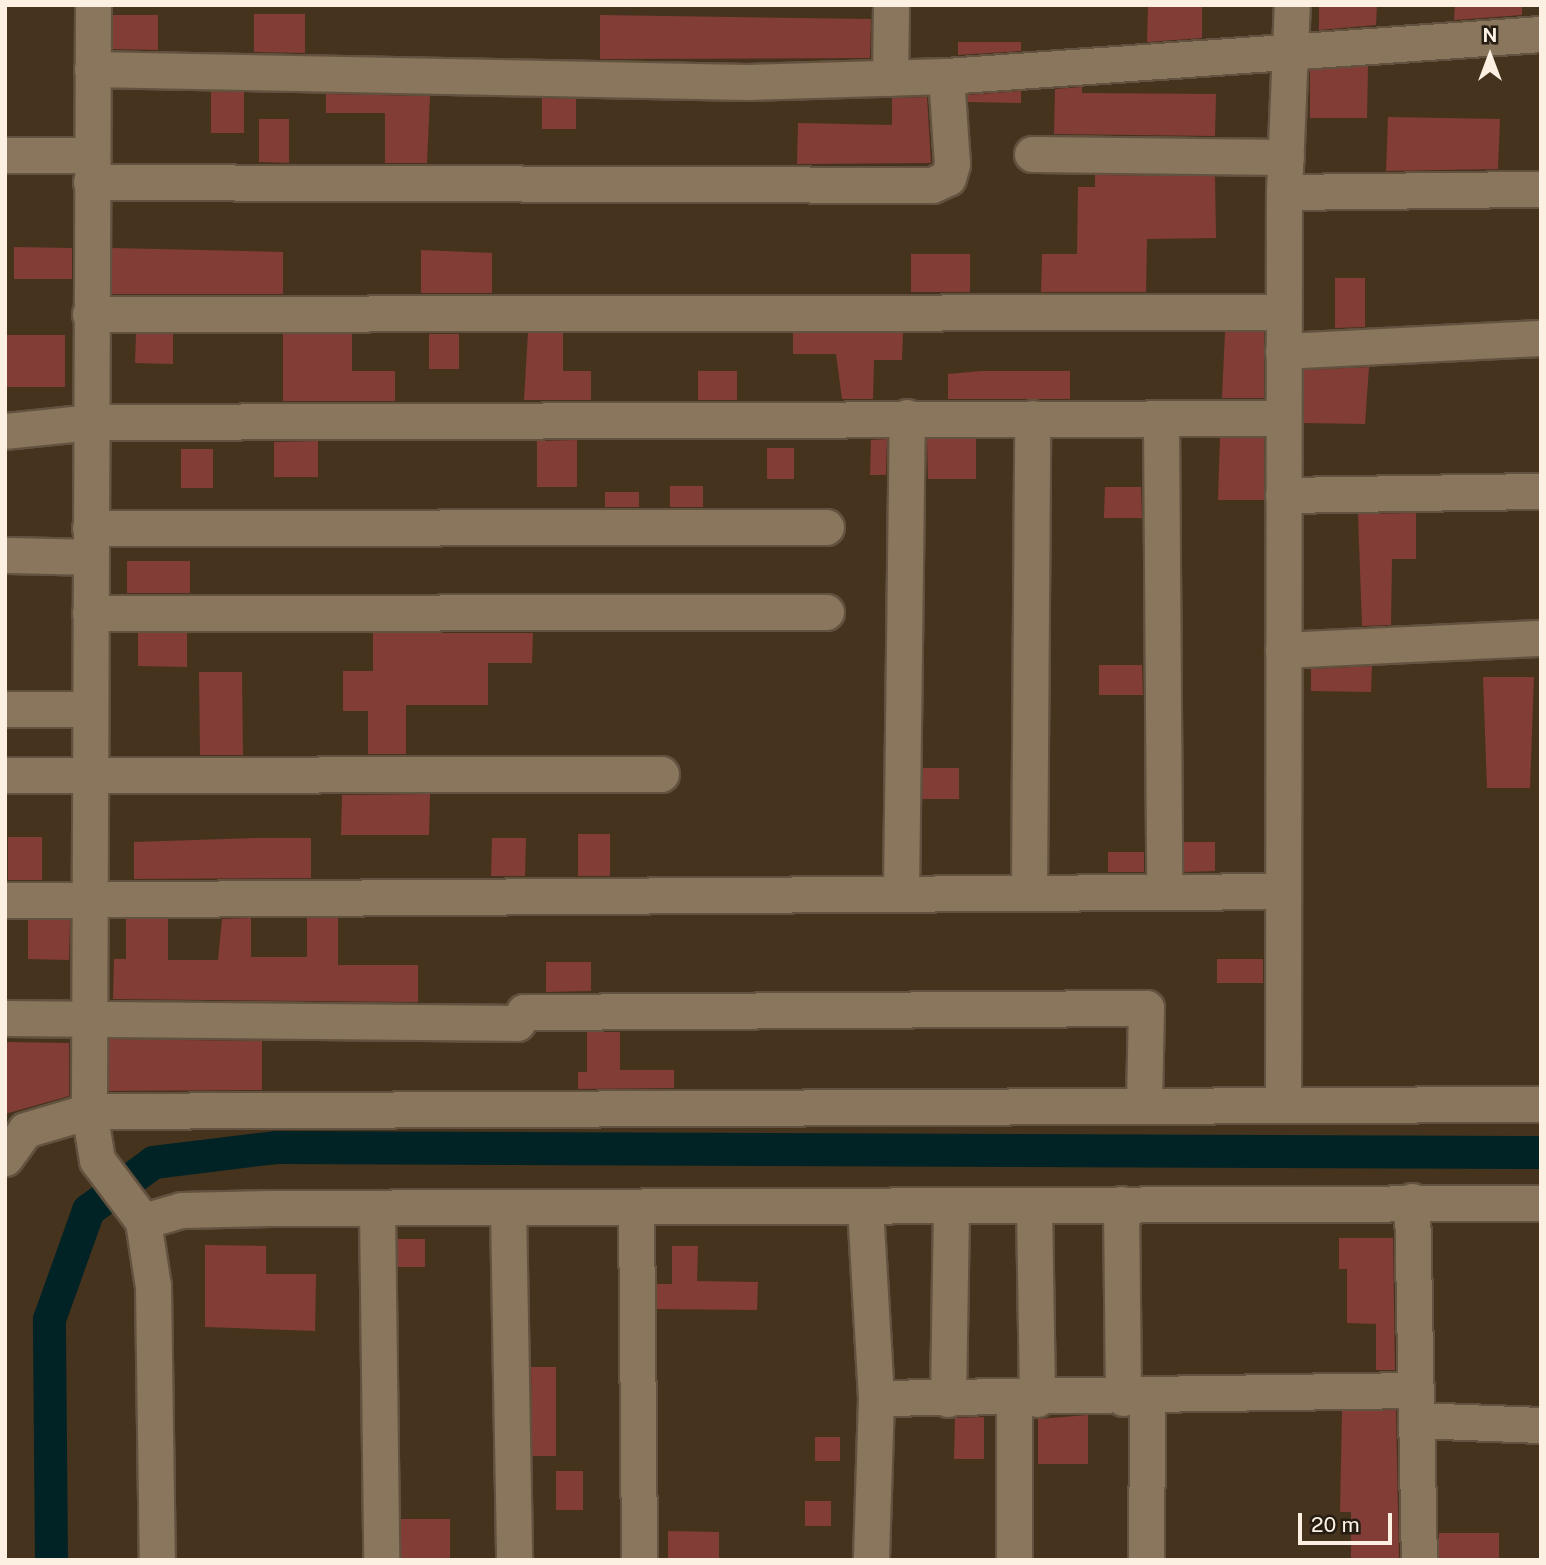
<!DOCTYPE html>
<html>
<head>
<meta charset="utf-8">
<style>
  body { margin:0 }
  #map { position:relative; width:1546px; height:1565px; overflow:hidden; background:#46331d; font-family:"Public Sans",sans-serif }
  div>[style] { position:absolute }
  .canal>* { height:33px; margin:-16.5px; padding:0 16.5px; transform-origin:16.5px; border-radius:16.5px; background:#012325 }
  .building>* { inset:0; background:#823d37 }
  .roads { filter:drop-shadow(2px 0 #62523f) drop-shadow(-2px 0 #62523f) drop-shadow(0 2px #62523f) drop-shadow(0 -2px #62523f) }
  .street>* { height:35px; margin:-17.5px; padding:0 17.5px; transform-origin:17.5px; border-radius:17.5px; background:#8a755d }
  span { translate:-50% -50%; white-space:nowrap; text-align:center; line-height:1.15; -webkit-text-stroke:5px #261d13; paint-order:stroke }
  .frame { position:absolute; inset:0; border:7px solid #fcf0e3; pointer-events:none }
  .north { position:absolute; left:1455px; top:21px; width:70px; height:70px; -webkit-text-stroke:5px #261d13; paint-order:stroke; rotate:0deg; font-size:19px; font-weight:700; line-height:28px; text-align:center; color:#fcf0e3 }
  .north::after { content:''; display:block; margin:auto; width:24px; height:32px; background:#fcf0e3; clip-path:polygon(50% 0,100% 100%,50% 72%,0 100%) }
  .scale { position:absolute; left:1298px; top:1513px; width:94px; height:32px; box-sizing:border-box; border:4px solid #fcf0e3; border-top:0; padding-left:9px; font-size:21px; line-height:24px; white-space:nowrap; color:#fcf0e3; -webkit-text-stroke:5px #261d13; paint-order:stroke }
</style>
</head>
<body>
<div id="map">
  <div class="canal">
    <i style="left:51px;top:1560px;width:241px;rotate:-90.5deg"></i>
    <i style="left:49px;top:1319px;width:116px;rotate:-70.3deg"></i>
    <i style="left:88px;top:1210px;width:81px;rotate:-36.4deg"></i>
    <i style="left:153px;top:1162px;width:123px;rotate:-7deg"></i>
    <i style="left:275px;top:1147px;width:1266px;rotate:0.23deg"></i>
  </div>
  <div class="building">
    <i style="clip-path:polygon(1148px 5px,1202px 5px,1202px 38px,1147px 42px)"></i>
    <i style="clip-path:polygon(1319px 5px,1377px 5px,1376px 25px,1319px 30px)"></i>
    <i style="clip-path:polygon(1455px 5px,1522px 5px,1522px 15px,1454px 20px)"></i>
    <i style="clip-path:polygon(254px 14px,305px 14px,305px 53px,254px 52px)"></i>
    <i style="clip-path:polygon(113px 15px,158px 15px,158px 50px,113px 49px)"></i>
    <i style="clip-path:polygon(600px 15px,871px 19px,870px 58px,600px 59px)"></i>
    <i style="clip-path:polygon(958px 42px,1021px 42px,1021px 51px,958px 55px)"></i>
    <i style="clip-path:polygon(1368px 66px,1367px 118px,1310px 118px,1310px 70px)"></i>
    <i style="clip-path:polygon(1082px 87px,1082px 93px,1216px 94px,1215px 136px,1054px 134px,1055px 89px)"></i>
    <i style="clip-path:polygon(211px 91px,244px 92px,244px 133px,211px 133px)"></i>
    <i style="clip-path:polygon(1021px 91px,1021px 103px,968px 102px,967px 95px)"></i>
    <i style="clip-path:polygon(326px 94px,430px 96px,427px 163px,385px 163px,385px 113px,326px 113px)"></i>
    <i style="clip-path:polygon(927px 97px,931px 163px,797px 164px,798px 123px,892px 125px,892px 98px)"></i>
    <i style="clip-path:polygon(542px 98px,576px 99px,576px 129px,542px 129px)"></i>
    <i style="clip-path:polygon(1388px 117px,1500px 119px,1498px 169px,1386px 171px)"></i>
    <i style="clip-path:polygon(259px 119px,289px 119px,289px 163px,259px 162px)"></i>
    <i style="clip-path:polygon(1095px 175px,1215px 176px,1216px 238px,1147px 239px,1146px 292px,1041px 292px,1042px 254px,1077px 254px,1078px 187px,1095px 187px)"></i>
    <i style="clip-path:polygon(14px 247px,72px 248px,72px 279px,14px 279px)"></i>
    <i style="clip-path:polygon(112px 248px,283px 252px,283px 294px,112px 294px)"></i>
    <i style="clip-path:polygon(421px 250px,492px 253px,492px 293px,421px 293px)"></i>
    <i style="clip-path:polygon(911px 254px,970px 254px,970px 292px,911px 292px)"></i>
    <i style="clip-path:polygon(1335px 278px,1365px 278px,1365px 327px,1335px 328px)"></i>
    <i style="clip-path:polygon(1225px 332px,1264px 332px,1264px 398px,1222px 398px)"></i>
    <i style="clip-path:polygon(528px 333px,563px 333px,563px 371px,591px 371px,591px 400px,524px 400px)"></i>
    <i style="clip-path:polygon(793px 333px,903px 333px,902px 360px,874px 360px,873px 399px,842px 399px,836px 354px,793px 354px)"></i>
    <i style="clip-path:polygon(136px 334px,173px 334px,173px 364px,135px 363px)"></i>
    <i style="clip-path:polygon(283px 334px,352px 334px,352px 371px,395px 371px,395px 401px,283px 401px)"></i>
    <i style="clip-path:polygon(429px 334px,459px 334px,459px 369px,429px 369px)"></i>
    <i style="clip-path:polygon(5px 335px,65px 335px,65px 387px,5px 387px)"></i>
    <i style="clip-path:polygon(1369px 367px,1365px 424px,1304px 423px,1304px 370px)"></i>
    <i style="clip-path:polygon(698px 371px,737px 371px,737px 400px,698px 400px)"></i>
    <i style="clip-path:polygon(981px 371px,1070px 371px,1070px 399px,948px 399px,948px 374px)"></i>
    <i style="clip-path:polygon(1220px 438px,1264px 438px,1264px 500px,1218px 500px)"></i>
    <i style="clip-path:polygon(887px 439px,886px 475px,870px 475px,871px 440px)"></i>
    <i style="clip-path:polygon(927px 439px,976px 439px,976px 479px,928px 479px)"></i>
    <i style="clip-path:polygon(577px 440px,577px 487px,537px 487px,537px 441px)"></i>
    <i style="clip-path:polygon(318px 441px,318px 477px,274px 477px,274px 442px)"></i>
    <i style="clip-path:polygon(767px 448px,794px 448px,794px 479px,767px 479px)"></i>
    <i style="clip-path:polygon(181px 449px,213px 449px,213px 488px,181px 488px)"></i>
    <i style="clip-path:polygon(670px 486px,703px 486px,703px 507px,670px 507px)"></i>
    <i style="clip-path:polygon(1105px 487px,1141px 487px,1142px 518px,1104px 518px)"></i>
    <i style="clip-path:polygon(605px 492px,639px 492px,639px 507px,605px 507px)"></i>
    <i style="clip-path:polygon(1416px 513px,1416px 559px,1392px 559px,1391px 625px,1362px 626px,1358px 514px)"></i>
    <i style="clip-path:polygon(127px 561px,190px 561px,190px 593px,127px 593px)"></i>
    <i style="clip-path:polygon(138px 633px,187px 633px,187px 667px,138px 666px)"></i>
    <i style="clip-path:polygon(373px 633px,533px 633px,532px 663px,488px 663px,488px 705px,406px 705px,406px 754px,368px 754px,368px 711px,343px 711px,343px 671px,373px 671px)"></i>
    <i style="clip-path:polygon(1099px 665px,1142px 665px,1143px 695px,1099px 695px)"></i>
    <i style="clip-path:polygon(1372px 666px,1371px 692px,1311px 691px,1311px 669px)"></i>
    <i style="clip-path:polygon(199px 672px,242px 672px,243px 755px,200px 755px)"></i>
    <i style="clip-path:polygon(1483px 677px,1534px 677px,1530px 788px,1487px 788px)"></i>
    <i style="clip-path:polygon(923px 768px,959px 768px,959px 799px,922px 799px)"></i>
    <i style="clip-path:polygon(430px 794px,429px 835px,341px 835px,342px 795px)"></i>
    <i style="clip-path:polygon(578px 834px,610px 834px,610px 876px,578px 876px)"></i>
    <i style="clip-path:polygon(8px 837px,42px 837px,42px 880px,8px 880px)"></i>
    <i style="clip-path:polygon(255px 838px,311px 838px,311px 878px,134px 879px,134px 842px)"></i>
    <i style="clip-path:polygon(492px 838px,526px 838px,525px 876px,491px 876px)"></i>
    <i style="clip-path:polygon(1184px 842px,1215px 842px,1215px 871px,1184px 872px)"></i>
    <i style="clip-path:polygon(1108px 852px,1144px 852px,1144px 872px,1108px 872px)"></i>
    <i style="clip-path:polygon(251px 918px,251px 957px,307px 957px,307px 918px,338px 918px,338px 965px,418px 965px,418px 1002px,113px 999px,114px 959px,126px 959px,126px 919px,168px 919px,168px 960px,218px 960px,222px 919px)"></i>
    <i style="clip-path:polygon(28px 920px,70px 920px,69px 960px,28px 959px)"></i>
    <i style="clip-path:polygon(1217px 959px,1263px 959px,1263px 983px,1217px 983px)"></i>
    <i style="clip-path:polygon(546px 962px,591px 962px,591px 991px,546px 992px)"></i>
    <i style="clip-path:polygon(587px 1032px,620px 1032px,620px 1070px,674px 1070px,674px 1088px,578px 1089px,578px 1072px,587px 1072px)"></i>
    <i style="clip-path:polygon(109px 1039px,262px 1041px,262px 1090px,109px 1091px)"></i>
    <i style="clip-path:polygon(5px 1042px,69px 1043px,69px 1096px,5px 1114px)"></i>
    <i style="clip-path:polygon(1339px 1238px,1393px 1238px,1395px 1370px,1376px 1370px,1376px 1324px,1347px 1323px,1347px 1269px,1339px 1269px)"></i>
    <i style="clip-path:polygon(397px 1239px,425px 1239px,425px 1267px,398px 1267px)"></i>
    <i style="clip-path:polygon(205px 1245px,266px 1246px,266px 1274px,316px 1274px,315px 1331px,205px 1327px)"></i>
    <i style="clip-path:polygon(672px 1246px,698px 1246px,697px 1281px,758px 1282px,757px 1310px,657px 1309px,657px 1284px,672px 1284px)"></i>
    <i style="clip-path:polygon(531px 1367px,556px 1367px,556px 1456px,532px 1456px)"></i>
    <i style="clip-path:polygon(1396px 1410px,1399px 1560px,1351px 1560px,1351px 1512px,1340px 1512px,1342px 1411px)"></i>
    <i style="clip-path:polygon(1088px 1415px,1088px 1464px,1038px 1464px,1038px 1419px)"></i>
    <i style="clip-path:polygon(984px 1417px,984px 1459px,954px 1459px,955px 1418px)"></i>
    <i style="clip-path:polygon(815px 1437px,840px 1437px,840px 1461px,815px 1461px)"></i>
    <i style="clip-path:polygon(556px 1471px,583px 1471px,583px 1510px,556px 1510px)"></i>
    <i style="clip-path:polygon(805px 1501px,831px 1501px,831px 1526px,805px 1526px)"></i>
    <i style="clip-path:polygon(401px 1519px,450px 1519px,450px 1558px,401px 1558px)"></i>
    <i style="clip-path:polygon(668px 1531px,719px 1532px,719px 1560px,668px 1560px)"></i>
    <i style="clip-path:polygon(1439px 1533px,1499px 1533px,1499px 1560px,1439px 1560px)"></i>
  </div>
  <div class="roads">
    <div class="street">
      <i style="left:93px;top:5px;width:1106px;rotate:90.21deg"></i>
      <i style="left:89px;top:1111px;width:50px;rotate:80.7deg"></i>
      <i style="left:97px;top:1160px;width:76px;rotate:53deg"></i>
      <i style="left:143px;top:1221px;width:66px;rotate:81.3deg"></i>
      <i style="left:153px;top:1286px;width:274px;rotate:89.2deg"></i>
      <i style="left:92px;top:69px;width:655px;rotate:1.14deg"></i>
      <i style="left:747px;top:82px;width:199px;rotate:-1.7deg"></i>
      <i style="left:946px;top:76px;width:596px;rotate:-4.04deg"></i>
      <i style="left:890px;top:78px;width:73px;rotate:-89.2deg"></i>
      <i style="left:1032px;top:154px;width:254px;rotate:0.7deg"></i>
      <i style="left:5px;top:155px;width:86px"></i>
      <i style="left:91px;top:182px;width:841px;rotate:0.2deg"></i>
      <i style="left:932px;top:185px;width:17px;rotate:-24deg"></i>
      <i style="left:948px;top:178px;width:15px;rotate:-74deg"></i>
      <i style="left:952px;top:164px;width:88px;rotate:-93.9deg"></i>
      <i style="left:1284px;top:192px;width:257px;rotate:-0.7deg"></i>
      <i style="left:90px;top:314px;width:1193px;rotate:-0.1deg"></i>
      <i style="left:1283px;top:351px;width:258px;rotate:-2.9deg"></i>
      <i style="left:1161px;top:418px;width:473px;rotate:89.6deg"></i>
      <i style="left:5px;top:431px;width:87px;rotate:-5.9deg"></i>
      <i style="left:92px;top:422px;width:1191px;rotate:-0.19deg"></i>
      <i style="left:1283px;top:495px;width:258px;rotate:-0.9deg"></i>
      <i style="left:90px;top:528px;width:736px;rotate:-0.08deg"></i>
      <i style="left:5px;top:555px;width:85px;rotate:1.3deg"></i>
      <i style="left:90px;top:613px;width:736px;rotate:-0.08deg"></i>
      <i style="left:1283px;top:650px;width:258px;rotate:-2.7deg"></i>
      <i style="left:5px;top:709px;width:85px"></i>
      <i style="left:5px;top:775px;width:656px;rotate:-0.09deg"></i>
      <i style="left:1029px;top:892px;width:474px;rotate:-89.6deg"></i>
      <i style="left:901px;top:893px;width:476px;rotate:-89.3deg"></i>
      <i style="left:5px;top:900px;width:1278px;rotate:-0.4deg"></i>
      <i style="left:5px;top:1018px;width:512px;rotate:0.56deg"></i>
      <i style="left:517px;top:1023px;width:13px;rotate:-58deg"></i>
      <i style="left:524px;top:1012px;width:622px;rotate:-0.37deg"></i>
      <i style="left:1146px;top:1008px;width:98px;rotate:91.2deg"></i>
      <i style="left:1283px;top:1105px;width:913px;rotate:-89.94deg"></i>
      <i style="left:1284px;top:192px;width:187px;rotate:-87.6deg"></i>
      <i style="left:5px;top:1158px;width:34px;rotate:-54deg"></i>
      <i style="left:25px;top:1130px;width:67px;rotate:-16.5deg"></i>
      <i style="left:89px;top:1111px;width:1452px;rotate:-0.28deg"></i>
      <i style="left:1412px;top:1201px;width:359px;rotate:88.9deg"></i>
      <i style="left:1121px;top:1204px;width:194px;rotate:89.4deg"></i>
      <i style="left:1034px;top:1205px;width:194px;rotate:89.1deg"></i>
      <i style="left:865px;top:1207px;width:191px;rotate:86.7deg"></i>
      <i style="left:876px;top:1398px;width:162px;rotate:91.8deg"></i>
      <i style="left:377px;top:1208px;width:352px;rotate:89.3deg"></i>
      <i style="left:508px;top:1208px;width:352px;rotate:89deg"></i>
      <i style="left:636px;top:1208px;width:352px;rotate:89.5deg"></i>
      <i style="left:143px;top:1221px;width:40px;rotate:-16deg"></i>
      <i style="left:181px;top:1210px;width:88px;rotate:-1.3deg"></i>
      <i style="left:269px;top:1208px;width:1272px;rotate:-0.23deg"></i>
      <i style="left:876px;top:1398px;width:540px;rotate:-0.85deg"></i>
      <i style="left:948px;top:1399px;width:193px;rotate:-89.1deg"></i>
      <i style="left:1014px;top:1399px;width:161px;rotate:90deg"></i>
      <i style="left:1416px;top:1420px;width:125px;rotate:2.3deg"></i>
      <i style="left:1146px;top:1560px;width:162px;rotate:-89.6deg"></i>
    </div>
  </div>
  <div class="frame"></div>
  <div class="north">N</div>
  <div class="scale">20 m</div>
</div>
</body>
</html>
